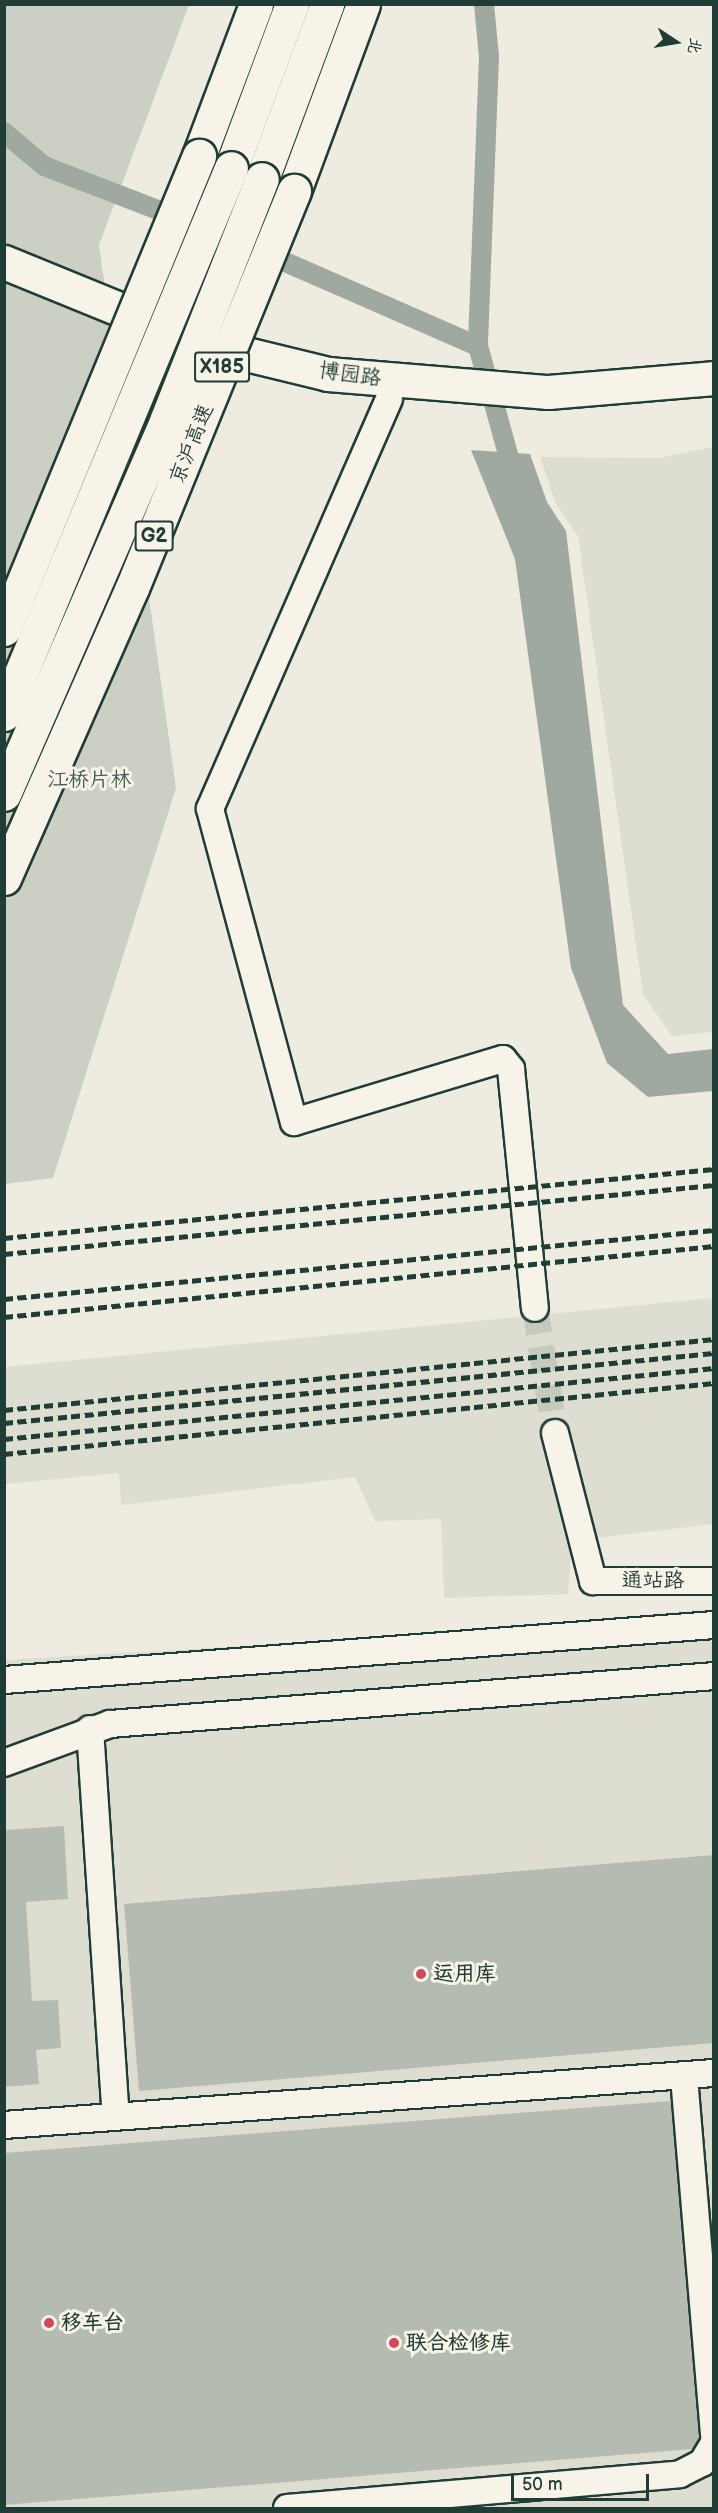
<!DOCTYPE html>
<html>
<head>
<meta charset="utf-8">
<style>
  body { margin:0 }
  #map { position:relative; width:718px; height:2513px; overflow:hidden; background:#eeece1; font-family:"Balsamiq Sans","LXGW WenKai TC",sans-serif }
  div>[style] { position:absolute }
  .built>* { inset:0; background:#ddddd2 }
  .green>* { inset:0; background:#cccfc4 }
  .water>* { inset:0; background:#9fa99f }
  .canal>* { height:20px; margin:-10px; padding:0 10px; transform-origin:10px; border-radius:10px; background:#9fa99f }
  .building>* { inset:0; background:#b5bbb0 }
  .minor-tunnel>* { height:26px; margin-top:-13px; transform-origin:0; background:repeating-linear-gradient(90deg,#c5c9be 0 26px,transparent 0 39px) }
  .roads { filter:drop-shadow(2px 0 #1f3d34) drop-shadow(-2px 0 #1f3d34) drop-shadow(0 2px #1f3d34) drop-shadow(0 -2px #1f3d34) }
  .minor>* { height:26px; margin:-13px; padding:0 13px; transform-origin:13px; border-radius:13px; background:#f7f3e8 }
  .major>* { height:33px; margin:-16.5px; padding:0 16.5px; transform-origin:16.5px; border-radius:16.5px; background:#f7f3e8 }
  .highway>* { height:33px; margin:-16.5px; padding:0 16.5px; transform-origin:16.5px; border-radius:16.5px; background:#f7f3e8 }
  .rail>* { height:4.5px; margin-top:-2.25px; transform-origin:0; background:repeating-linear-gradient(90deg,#1f3d34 0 9px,transparent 0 13.5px) }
  .bridges { filter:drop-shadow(2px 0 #1f3d34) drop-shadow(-2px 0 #1f3d34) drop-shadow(0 2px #1f3d34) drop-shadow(0 -2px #1f3d34) }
  .highway-bridge>* { height:33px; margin:-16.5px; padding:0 16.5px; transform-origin:16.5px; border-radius:16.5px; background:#f7f3e8 }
  .dots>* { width:16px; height:16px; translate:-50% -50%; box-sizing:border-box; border:3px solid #f7f3e8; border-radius:50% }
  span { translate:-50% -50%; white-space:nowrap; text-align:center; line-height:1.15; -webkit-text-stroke:6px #f7f3e8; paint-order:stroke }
  .shield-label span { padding:2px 4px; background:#f7f3e8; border:2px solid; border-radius:4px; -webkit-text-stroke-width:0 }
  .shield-label { font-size:20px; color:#1f3d34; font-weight:700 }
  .street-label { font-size:21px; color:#1f3d34 }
  .park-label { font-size:21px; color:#425a51 }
  .poi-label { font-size:21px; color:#1f3d34; font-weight:700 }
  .left { translate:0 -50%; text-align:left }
  .frame { position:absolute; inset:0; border:6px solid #1f3d34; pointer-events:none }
  .north { position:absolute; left:646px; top:12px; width:60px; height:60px; -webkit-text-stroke:4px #f7f3e8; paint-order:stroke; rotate:102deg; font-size:16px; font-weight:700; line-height:24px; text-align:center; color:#1f3d34 }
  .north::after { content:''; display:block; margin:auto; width:21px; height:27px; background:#1f3d34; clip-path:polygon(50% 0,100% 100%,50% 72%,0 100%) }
  .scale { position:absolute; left:511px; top:2474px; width:138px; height:27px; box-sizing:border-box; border:3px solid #1f3d34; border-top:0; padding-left:8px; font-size:18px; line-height:21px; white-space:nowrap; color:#1f3d34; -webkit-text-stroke:4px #f7f3e8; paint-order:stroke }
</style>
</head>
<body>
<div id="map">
  <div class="built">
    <i style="clip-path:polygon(713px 447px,713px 1032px,672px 1036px,643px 994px,578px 536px,555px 502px,540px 457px,659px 458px)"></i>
    <i style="clip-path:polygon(713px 1298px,713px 1524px,572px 1541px,568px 1594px,444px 1598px,441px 1519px,375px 1521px,355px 1477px,121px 1505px,119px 1473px,5px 1484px,4px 1367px)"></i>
    <i style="clip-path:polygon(713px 1609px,713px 2508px,5px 2508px,4px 1660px,365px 1639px)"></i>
  </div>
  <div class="green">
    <i style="clip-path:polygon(4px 5px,189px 5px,99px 245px,176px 788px,53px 1178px,5px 1184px)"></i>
  </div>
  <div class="water">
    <i style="clip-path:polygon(471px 450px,530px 454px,547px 502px,566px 531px,623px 1005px,668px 1054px,713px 1049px,713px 1091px,648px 1097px,607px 1063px,571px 968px,515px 559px)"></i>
  </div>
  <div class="canal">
    <i style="left:484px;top:4px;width:53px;rotate:84.6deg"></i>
    <i style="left:489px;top:57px;width:289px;rotate:92.2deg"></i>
    <i style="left:478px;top:346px;width:135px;rotate:74.5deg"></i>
    <i style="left:4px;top:132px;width:52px;rotate:40.4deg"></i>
    <i style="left:44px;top:166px;width:150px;rotate:21.1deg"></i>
    <i style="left:228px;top:237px;width:273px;rotate:23.6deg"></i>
  </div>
  <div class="building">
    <i style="clip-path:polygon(64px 1826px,68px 1899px,26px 1902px,32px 2001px,58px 2000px,61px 2048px,36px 2050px,39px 2084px,4px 2087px,4px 1830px)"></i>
    <i style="clip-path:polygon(714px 1855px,714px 2043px,139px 2091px,124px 1904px)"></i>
    <i style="clip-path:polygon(671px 2101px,699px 2438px,693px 2449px,4px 2505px,4px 2153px)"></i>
  </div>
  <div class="minor-tunnel">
    <i style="left:535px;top:1308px;width:127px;rotate:80.9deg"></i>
  </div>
  <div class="roads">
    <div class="minor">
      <i style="left:389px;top:399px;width:447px;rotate:113.6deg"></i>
      <i style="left:210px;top:809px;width:324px;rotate:75deg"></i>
      <i style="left:294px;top:1122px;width:218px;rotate:-16.8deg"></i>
      <i style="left:503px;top:1059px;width:13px;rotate:51deg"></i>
      <i style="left:511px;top:1069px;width:240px;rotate:84.3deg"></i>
      <i style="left:555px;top:1433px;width:153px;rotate:75.6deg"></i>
      <i style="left:593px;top:1581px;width:121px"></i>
      <i style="left:4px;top:1680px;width:712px;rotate:-4.43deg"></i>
      <i style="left:90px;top:1729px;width:388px;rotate:86.2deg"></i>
      <i style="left:4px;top:1763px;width:113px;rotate:-20.2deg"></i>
      <i style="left:110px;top:1724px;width:606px;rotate:-4.54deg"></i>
      <i style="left:684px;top:2077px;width:360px;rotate:85.2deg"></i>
      <i style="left:4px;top:2125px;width:712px;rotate:-4.19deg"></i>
      <i style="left:287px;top:2508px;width:394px;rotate:-4.9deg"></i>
      <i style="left:680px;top:2474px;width:25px;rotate:-27deg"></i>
      <i style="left:702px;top:2463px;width:23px;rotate:-59deg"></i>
    </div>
    <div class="major">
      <i style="left:4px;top:262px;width:217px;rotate:22.2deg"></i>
      <i style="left:205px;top:344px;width:127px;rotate:13.7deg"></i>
      <i style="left:328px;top:374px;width:221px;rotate:4.7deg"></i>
      <i style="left:548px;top:392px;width:167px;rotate:-4.8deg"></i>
    </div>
    <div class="highway">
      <i style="left:199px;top:156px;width:162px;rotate:-69.4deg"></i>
      <i style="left:231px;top:168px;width:175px;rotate:-69.6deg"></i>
      <i style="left:262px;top:179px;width:187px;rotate:-69.6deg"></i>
      <i style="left:294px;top:191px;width:199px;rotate:-69.7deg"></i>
    </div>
  </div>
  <div class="rail">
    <i style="left:4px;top:1238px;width:713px;rotate:-5.55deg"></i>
    <i style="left:4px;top:1254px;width:713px;rotate:-5.55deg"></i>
    <i style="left:4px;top:1299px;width:713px;rotate:-5.55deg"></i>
    <i style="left:4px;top:1317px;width:714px;rotate:-5.71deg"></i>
    <i style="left:4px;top:1410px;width:714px;rotate:-5.71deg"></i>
    <i style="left:4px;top:1423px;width:713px;rotate:-5.63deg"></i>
    <i style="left:4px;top:1439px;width:714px;rotate:-5.71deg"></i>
    <i style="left:4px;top:1454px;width:714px;rotate:-5.71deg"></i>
  </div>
  <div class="bridges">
    <div class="highway-bridge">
      <i style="left:4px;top:629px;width:512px;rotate:-67.6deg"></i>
      <i style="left:4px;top:714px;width:591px;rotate:-67.42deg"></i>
      <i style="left:4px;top:794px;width:407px;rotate:-66.5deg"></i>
      <i style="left:166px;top:421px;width:260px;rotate:-68.4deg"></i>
      <i style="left:4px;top:878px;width:317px;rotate:-66.2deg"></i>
      <i style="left:132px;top:588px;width:429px;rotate:-67.8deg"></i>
    </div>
  </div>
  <div class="dots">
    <i style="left:421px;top:1974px;background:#d1495b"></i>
    <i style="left:49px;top:2323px;background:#d1495b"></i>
    <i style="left:394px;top:2343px;background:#d1495b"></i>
  </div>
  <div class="shield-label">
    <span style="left:222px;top:367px">X185</span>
    <span style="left:154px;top:536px">G2</span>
  </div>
  <div class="street-label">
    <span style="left:350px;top:375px;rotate:8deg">博园路</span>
    <span style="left:192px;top:444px;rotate:-68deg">京沪高速</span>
    <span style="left:653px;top:1581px">通站路</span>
  </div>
  <div class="park-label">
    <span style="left:89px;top:780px">江桥片林</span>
  </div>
  <div class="poi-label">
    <span class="left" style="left:433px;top:1974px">运用库</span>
    <span class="left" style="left:61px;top:2323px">移车台</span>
    <span class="left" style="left:406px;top:2343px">联合检修库</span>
  </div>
  <div class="frame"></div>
  <div class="north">北</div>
  <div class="scale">50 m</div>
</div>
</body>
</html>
